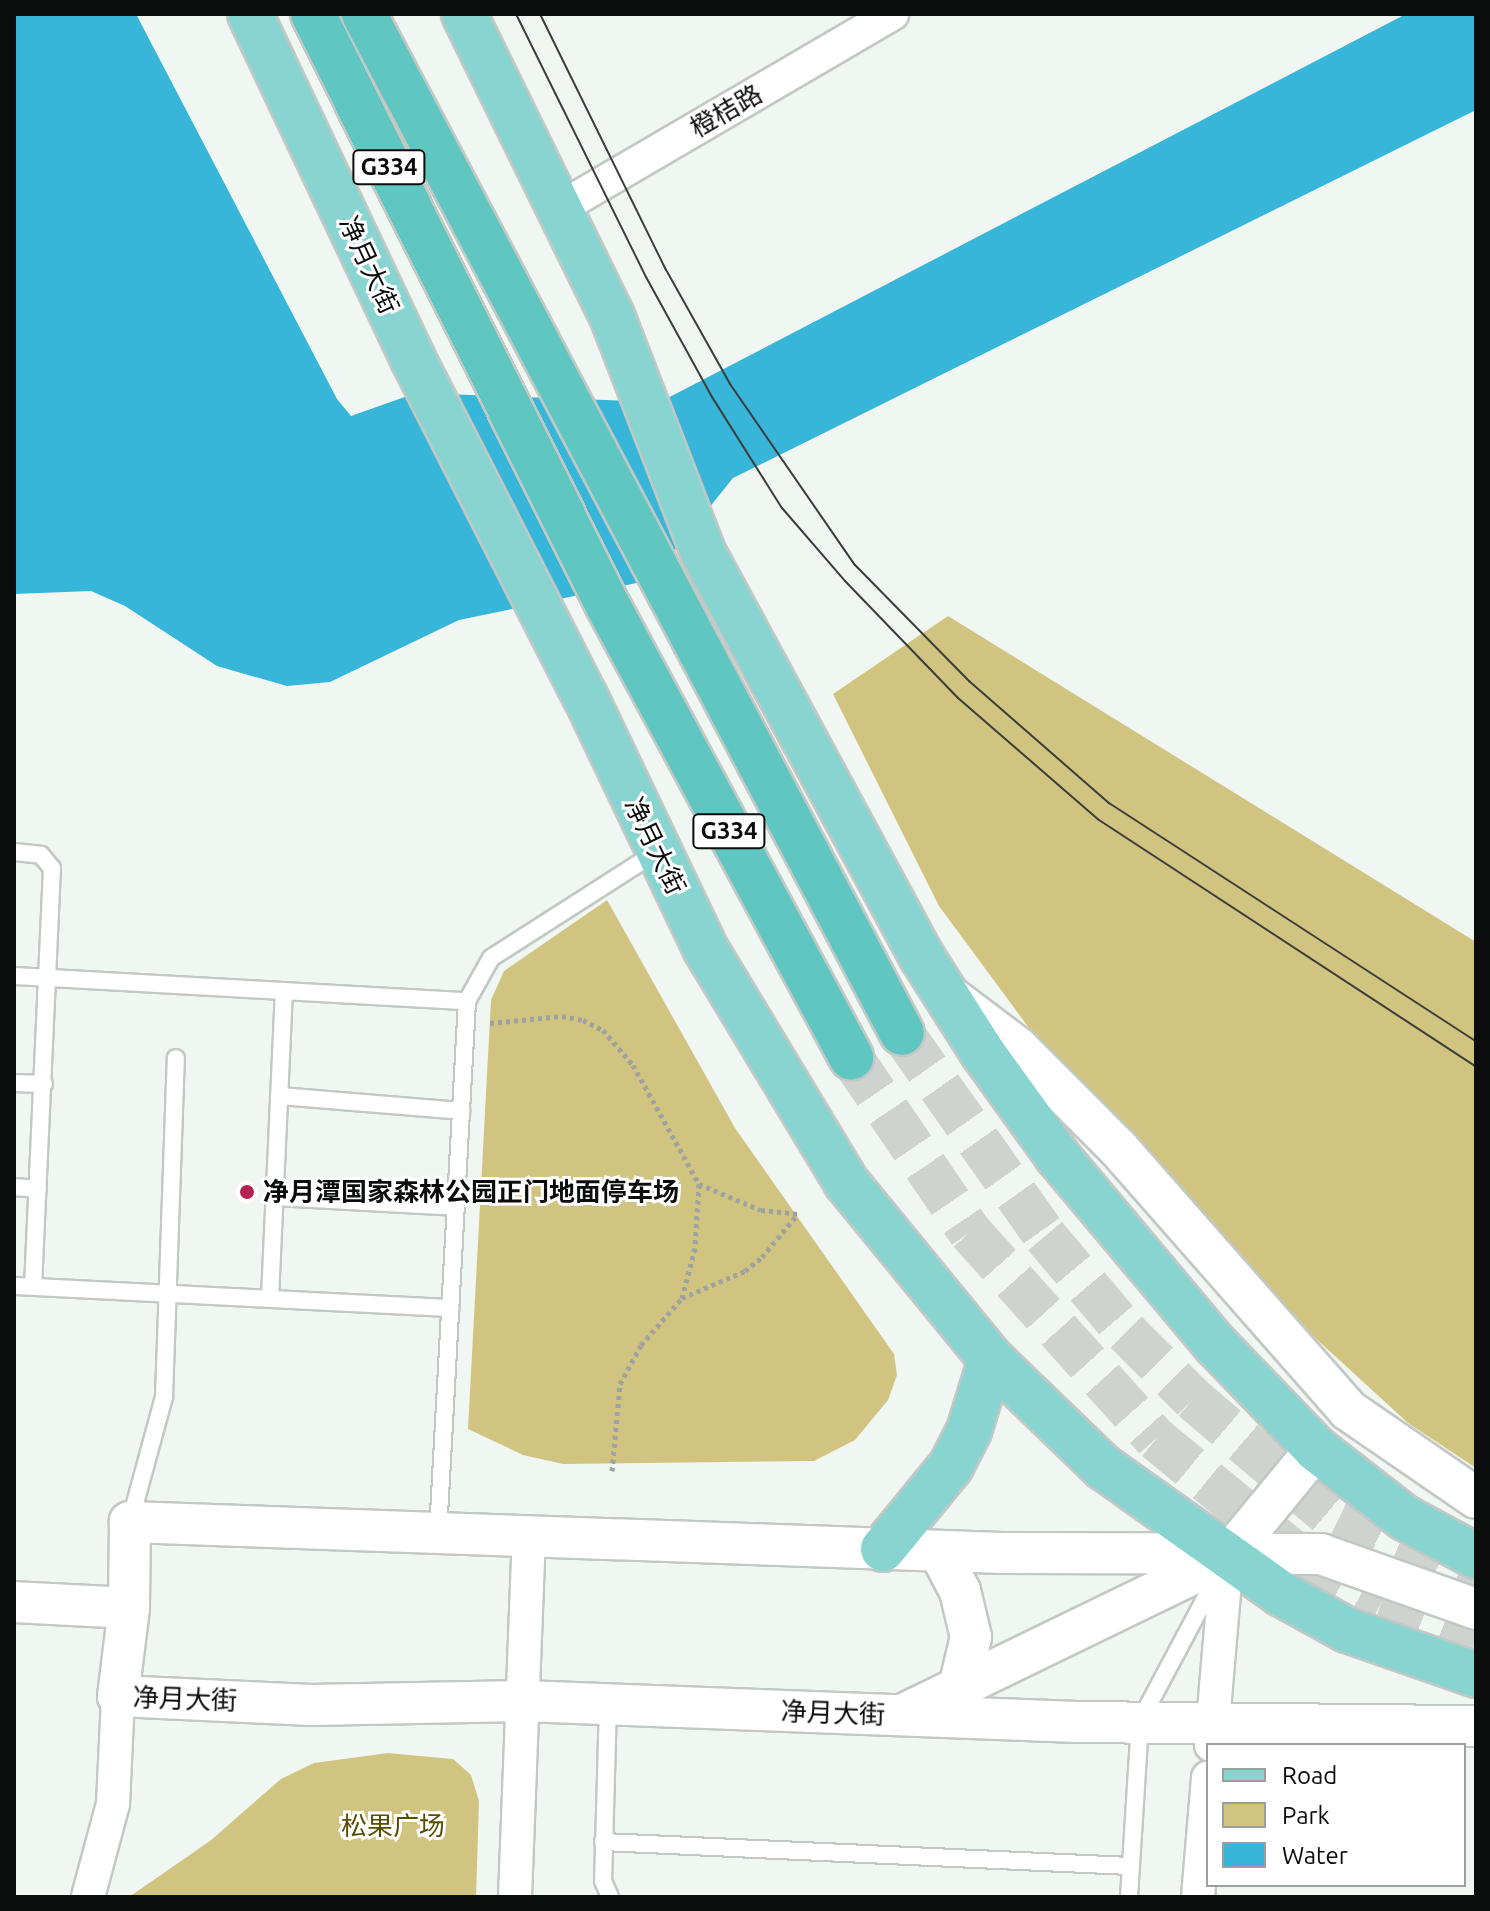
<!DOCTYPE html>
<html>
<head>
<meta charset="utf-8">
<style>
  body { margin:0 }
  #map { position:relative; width:1490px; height:1911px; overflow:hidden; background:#f0f6f2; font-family:Ubuntu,"Noto Sans SC",sans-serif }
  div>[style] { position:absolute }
  .green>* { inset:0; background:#d1c480 }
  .water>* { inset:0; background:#38b6d9 }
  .trunk-tunnel>* { height:44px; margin-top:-22px; transform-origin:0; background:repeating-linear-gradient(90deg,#ced3d0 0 44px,transparent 0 66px) }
  .path>* { height:5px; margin-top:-2.5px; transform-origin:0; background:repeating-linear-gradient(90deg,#9ea3a0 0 4px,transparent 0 8px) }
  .roads { filter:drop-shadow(2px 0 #c2c8c4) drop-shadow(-2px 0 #c2c8c4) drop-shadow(0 2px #c2c8c4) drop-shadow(0 -2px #c2c8c4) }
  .service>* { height:16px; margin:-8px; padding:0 8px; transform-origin:8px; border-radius:8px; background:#fff }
  .minor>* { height:32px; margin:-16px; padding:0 16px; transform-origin:16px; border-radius:16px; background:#fff }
  .tertiary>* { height:40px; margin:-20px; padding:0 20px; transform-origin:20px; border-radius:20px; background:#fff }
  .primary>* { height:44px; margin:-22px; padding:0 22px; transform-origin:22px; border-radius:22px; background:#88d4d1 }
  .trunk>* { height:44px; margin:-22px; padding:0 22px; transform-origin:22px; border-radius:22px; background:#60c6c2 }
  .tram>* { height:2px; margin:-1px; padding:0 1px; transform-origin:1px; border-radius:1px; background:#3a3d3b }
  .dots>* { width:22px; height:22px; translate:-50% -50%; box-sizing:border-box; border:4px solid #fff; border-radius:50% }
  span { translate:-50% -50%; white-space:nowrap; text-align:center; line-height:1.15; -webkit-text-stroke:6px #fff; paint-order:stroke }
  .shield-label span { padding:2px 6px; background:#fff; border:2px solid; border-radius:6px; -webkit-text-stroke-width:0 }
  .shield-label { font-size:24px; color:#0b0d0c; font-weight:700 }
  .street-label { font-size:26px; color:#0b0d0c }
  .poi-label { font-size:26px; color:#0b0d0c; font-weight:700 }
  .left { translate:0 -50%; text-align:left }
  .park-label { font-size:26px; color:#5a4d00 }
  .frame { position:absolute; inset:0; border:16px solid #0b0d0c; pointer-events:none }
  .legend { position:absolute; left:1206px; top:1743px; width:260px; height:144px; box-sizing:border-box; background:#fff; border:2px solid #9d9e9e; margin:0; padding:10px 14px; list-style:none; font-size:24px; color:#0b0d0c }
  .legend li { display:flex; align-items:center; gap:16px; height:40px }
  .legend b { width:40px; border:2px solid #9d9e9e }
</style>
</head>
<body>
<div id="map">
  <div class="green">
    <i style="clip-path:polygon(948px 616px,1476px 942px,1476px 1468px,1408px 1423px,1276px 1302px,1094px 1116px,939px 906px,833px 694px)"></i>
    <i style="clip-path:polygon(607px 900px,735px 1128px,894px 1354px,897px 1375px,888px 1400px,855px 1440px,814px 1461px,563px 1464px,523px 1455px,468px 1429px,491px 1000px,504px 971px)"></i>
    <i style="clip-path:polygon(388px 1753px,453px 1759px,471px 1775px,479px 1801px,476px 1897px,129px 1897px,210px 1841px,281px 1779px,314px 1763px)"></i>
  </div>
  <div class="water">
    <i style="clip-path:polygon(14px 14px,136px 14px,337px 399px,351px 416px,416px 393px,660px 402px,1406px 14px,1476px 14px,1476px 110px,733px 478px,651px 580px,459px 620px,330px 682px,287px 686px,217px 666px,125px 606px,91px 591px,14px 594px)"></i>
  </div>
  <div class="trunk-tunnel">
    <i style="left:902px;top:1033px;width:248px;rotate:54.8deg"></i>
    <i style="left:1045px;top:1236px;width:126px;rotate:49.8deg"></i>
    <i style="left:1126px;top:1332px;width:95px;rotate:45deg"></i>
    <i style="left:1193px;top:1399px;width:189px;rotate:40.5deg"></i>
    <i style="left:1337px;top:1522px;width:154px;rotate:25.7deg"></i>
    <i style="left:851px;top:1057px;width:212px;rotate:55.8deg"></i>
    <i style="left:970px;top:1232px;width:278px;rotate:48.1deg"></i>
    <i style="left:1156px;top:1439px;width:192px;rotate:39.5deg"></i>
    <i style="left:1304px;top:1561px;width:88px;rotate:29.2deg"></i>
    <i style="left:1381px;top:1604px;width:102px;rotate:21.8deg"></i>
  </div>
  <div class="path">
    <i style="left:490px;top:1023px;width:72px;rotate:-5.6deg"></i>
    <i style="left:562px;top:1016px;width:21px;rotate:11deg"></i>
    <i style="left:583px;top:1020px;width:22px;rotate:27deg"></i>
    <i style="left:603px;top:1030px;width:46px;rotate:49.4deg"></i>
    <i style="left:633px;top:1065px;width:136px;rotate:61deg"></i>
    <i style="left:699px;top:1184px;width:64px;rotate:93.6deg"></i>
    <i style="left:695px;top:1248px;width:52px;rotate:104.6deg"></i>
    <i style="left:699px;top:1184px;width:67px;rotate:22.8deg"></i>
    <i style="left:761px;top:1210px;width:37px;rotate:6deg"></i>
    <i style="left:612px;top:1471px;width:87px;rotate:-84.7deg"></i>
    <i style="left:620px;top:1384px;width:44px;rotate:-61.7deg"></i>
    <i style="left:641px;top:1345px;width:62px;rotate:-48.9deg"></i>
    <i style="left:682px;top:1298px;width:69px;rotate:-23.2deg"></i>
    <i style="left:745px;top:1271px;width:22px;rotate:-39deg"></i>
    <i style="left:762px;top:1257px;width:56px;rotate:-50.1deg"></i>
  </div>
  <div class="roads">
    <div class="service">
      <i style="left:14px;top:852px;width:27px;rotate:6deg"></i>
      <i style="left:41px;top:855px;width:17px;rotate:50deg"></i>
      <i style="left:52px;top:868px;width:418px;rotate:92.6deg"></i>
      <i style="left:14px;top:976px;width:454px;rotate:3.2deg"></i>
      <i style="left:14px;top:1083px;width:30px;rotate:2deg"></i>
      <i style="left:279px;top:1096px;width:183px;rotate:4.7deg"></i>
      <i style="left:14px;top:1187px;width:24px;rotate:5deg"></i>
      <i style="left:274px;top:1197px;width:182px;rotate:3.1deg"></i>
      <i style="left:14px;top:1286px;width:437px;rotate:2.9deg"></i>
      <i style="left:270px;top:1298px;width:307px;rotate:-87.4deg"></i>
      <i style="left:130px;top:1522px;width:130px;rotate:-74.8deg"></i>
      <i style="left:164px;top:1397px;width:339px;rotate:-88deg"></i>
      <i style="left:438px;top:1533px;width:533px;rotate:-86.88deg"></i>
      <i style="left:467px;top:1001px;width:49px;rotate:-60.8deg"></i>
      <i style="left:491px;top:958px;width:197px;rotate:-32.6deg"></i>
      <i style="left:608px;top:1704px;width:177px;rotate:91.6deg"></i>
      <i style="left:603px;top:1881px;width:17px;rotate:66deg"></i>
      <i style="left:603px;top:1842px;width:528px;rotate:2.61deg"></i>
      <i style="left:1129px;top:1897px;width:176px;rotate:-86.4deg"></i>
      <i style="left:1140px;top:1721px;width:164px;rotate:-62deg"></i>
    </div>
    <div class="minor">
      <i style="left:560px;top:208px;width:385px;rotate:-30.3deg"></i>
      <i style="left:1211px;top:1745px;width:189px;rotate:-85.1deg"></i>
      <i style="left:88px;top:1897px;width:96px;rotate:-75deg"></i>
      <i style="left:113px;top:1804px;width:108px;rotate:-87.3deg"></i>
      <i style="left:515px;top:1897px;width:359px;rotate:-87.8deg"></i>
      <i style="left:1198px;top:1897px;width:120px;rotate:-85.2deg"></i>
    </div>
    <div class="tertiary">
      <i style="left:952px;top:998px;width:83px;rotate:37.1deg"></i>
      <i style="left:1018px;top:1048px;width:143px;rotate:45deg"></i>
      <i style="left:1119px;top:1149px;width:347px;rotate:48.7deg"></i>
      <i style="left:1348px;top:1410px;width:155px;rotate:34.5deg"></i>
      <i style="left:939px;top:1551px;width:45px;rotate:62.3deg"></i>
      <i style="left:960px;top:1591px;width:47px;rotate:76.6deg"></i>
      <i style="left:971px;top:1637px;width:51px;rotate:103.5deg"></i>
      <i style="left:14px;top:1602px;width:115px;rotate:3deg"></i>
      <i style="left:1476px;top:1609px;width:164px;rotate:-160.5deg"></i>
      <i style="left:1321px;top:1554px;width:319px;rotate:-179.8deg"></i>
      <i style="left:1002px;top:1553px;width:873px;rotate:-177.96deg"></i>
      <i style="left:130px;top:1522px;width:86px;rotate:90.7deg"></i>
      <i style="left:129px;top:1608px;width:89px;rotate:97.1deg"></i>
      <i style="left:118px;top:1696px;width:193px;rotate:2.7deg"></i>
      <i style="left:311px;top:1705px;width:212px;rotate:-1.1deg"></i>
      <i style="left:523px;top:1701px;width:555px;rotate:2.17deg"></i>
      <i style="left:1078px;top:1722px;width:398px;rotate:0.6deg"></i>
      <i style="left:904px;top:1714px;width:359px;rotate:-25.9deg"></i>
      <i style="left:1227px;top:1557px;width:140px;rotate:-50.5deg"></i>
    </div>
    <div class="primary">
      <i style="left:250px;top:14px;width:382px;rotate:64.7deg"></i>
      <i style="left:413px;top:359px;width:378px;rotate:63deg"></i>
      <i style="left:585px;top:696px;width:279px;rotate:64.5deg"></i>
      <i style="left:705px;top:948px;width:273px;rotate:58.9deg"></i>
      <i style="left:846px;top:1182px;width:229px;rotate:50.7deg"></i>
      <i style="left:991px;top:1359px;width:156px;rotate:44deg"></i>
      <i style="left:1103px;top:1467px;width:217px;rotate:35.4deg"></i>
      <i style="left:1280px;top:1593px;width:77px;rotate:28.9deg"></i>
      <i style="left:1347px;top:1630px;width:137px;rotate:19.2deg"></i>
      <i style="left:464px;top:14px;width:336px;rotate:63.9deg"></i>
      <i style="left:612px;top:316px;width:255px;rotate:68.9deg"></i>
      <i style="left:704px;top:554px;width:458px;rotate:61.6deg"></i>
      <i style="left:922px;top:957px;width:114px;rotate:57.6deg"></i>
      <i style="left:983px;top:1053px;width:128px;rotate:54.2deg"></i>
      <i style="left:1058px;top:1157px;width:246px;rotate:50deg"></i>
      <i style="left:1216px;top:1345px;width:144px;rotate:46.1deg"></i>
      <i style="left:1316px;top:1449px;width:113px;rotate:37.8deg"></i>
      <i style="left:1405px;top:1518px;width:81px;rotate:28.2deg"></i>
      <i style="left:883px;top:1549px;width:107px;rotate:-50.7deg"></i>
      <i style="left:951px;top:1466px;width:39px;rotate:-63deg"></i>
      <i style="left:969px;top:1431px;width:75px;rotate:-73deg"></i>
    </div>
    <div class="trunk">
      <i style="left:313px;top:14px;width:659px;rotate:63.51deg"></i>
      <i style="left:607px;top:604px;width:515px;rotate:61.69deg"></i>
      <i style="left:364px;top:14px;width:1152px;rotate:62.17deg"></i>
    </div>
  </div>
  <div class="tram">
    <i style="left:516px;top:14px;width:293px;rotate:63.7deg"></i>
    <i style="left:646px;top:277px;width:137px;rotate:61.2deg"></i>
    <i style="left:712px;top:397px;width:131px;rotate:57.8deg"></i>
    <i style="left:782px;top:508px;width:96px;rotate:49.2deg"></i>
    <i style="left:845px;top:581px;width:163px;rotate:46deg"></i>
    <i style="left:958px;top:698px;width:186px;rotate:40.9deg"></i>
    <i style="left:1099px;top:820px;width:451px;rotate:33.2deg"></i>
    <i style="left:540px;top:14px;width:283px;rotate:63.8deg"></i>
    <i style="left:665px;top:268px;width:133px;rotate:60.7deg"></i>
    <i style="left:730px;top:384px;width:220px;rotate:55.4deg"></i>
    <i style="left:855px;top:565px;width:163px;rotate:45.5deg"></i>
    <i style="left:969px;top:681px;width:186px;rotate:41.1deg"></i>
    <i style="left:1109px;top:803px;width:437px;rotate:33deg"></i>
  </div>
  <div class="dots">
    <i style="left:247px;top:1192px;background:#b12152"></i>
  </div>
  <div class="shield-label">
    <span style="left:389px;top:167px">G334</span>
    <span style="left:729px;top:831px">G334</span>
  </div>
  <div class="street-label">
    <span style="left:726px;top:111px;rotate:-30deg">橙桔路</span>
    <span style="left:369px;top:265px;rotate:65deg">净月大街</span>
    <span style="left:655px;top:846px;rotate:64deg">净月大街</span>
    <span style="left:185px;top:1699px;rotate:2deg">净月大街</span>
    <span style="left:833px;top:1713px;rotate:2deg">净月大街</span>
  </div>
  <div class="poi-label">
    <span class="left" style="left:263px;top:1192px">净月潭国家森林公园正门地面停车场</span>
  </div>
  <div class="park-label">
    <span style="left:393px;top:1826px">松果广场</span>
  </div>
  <div class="frame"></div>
  <ul class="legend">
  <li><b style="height:10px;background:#88d4d1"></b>Road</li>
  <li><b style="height:22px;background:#d1c480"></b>Park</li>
  <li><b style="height:22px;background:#38b6d9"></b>Water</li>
  </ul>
</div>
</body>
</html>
